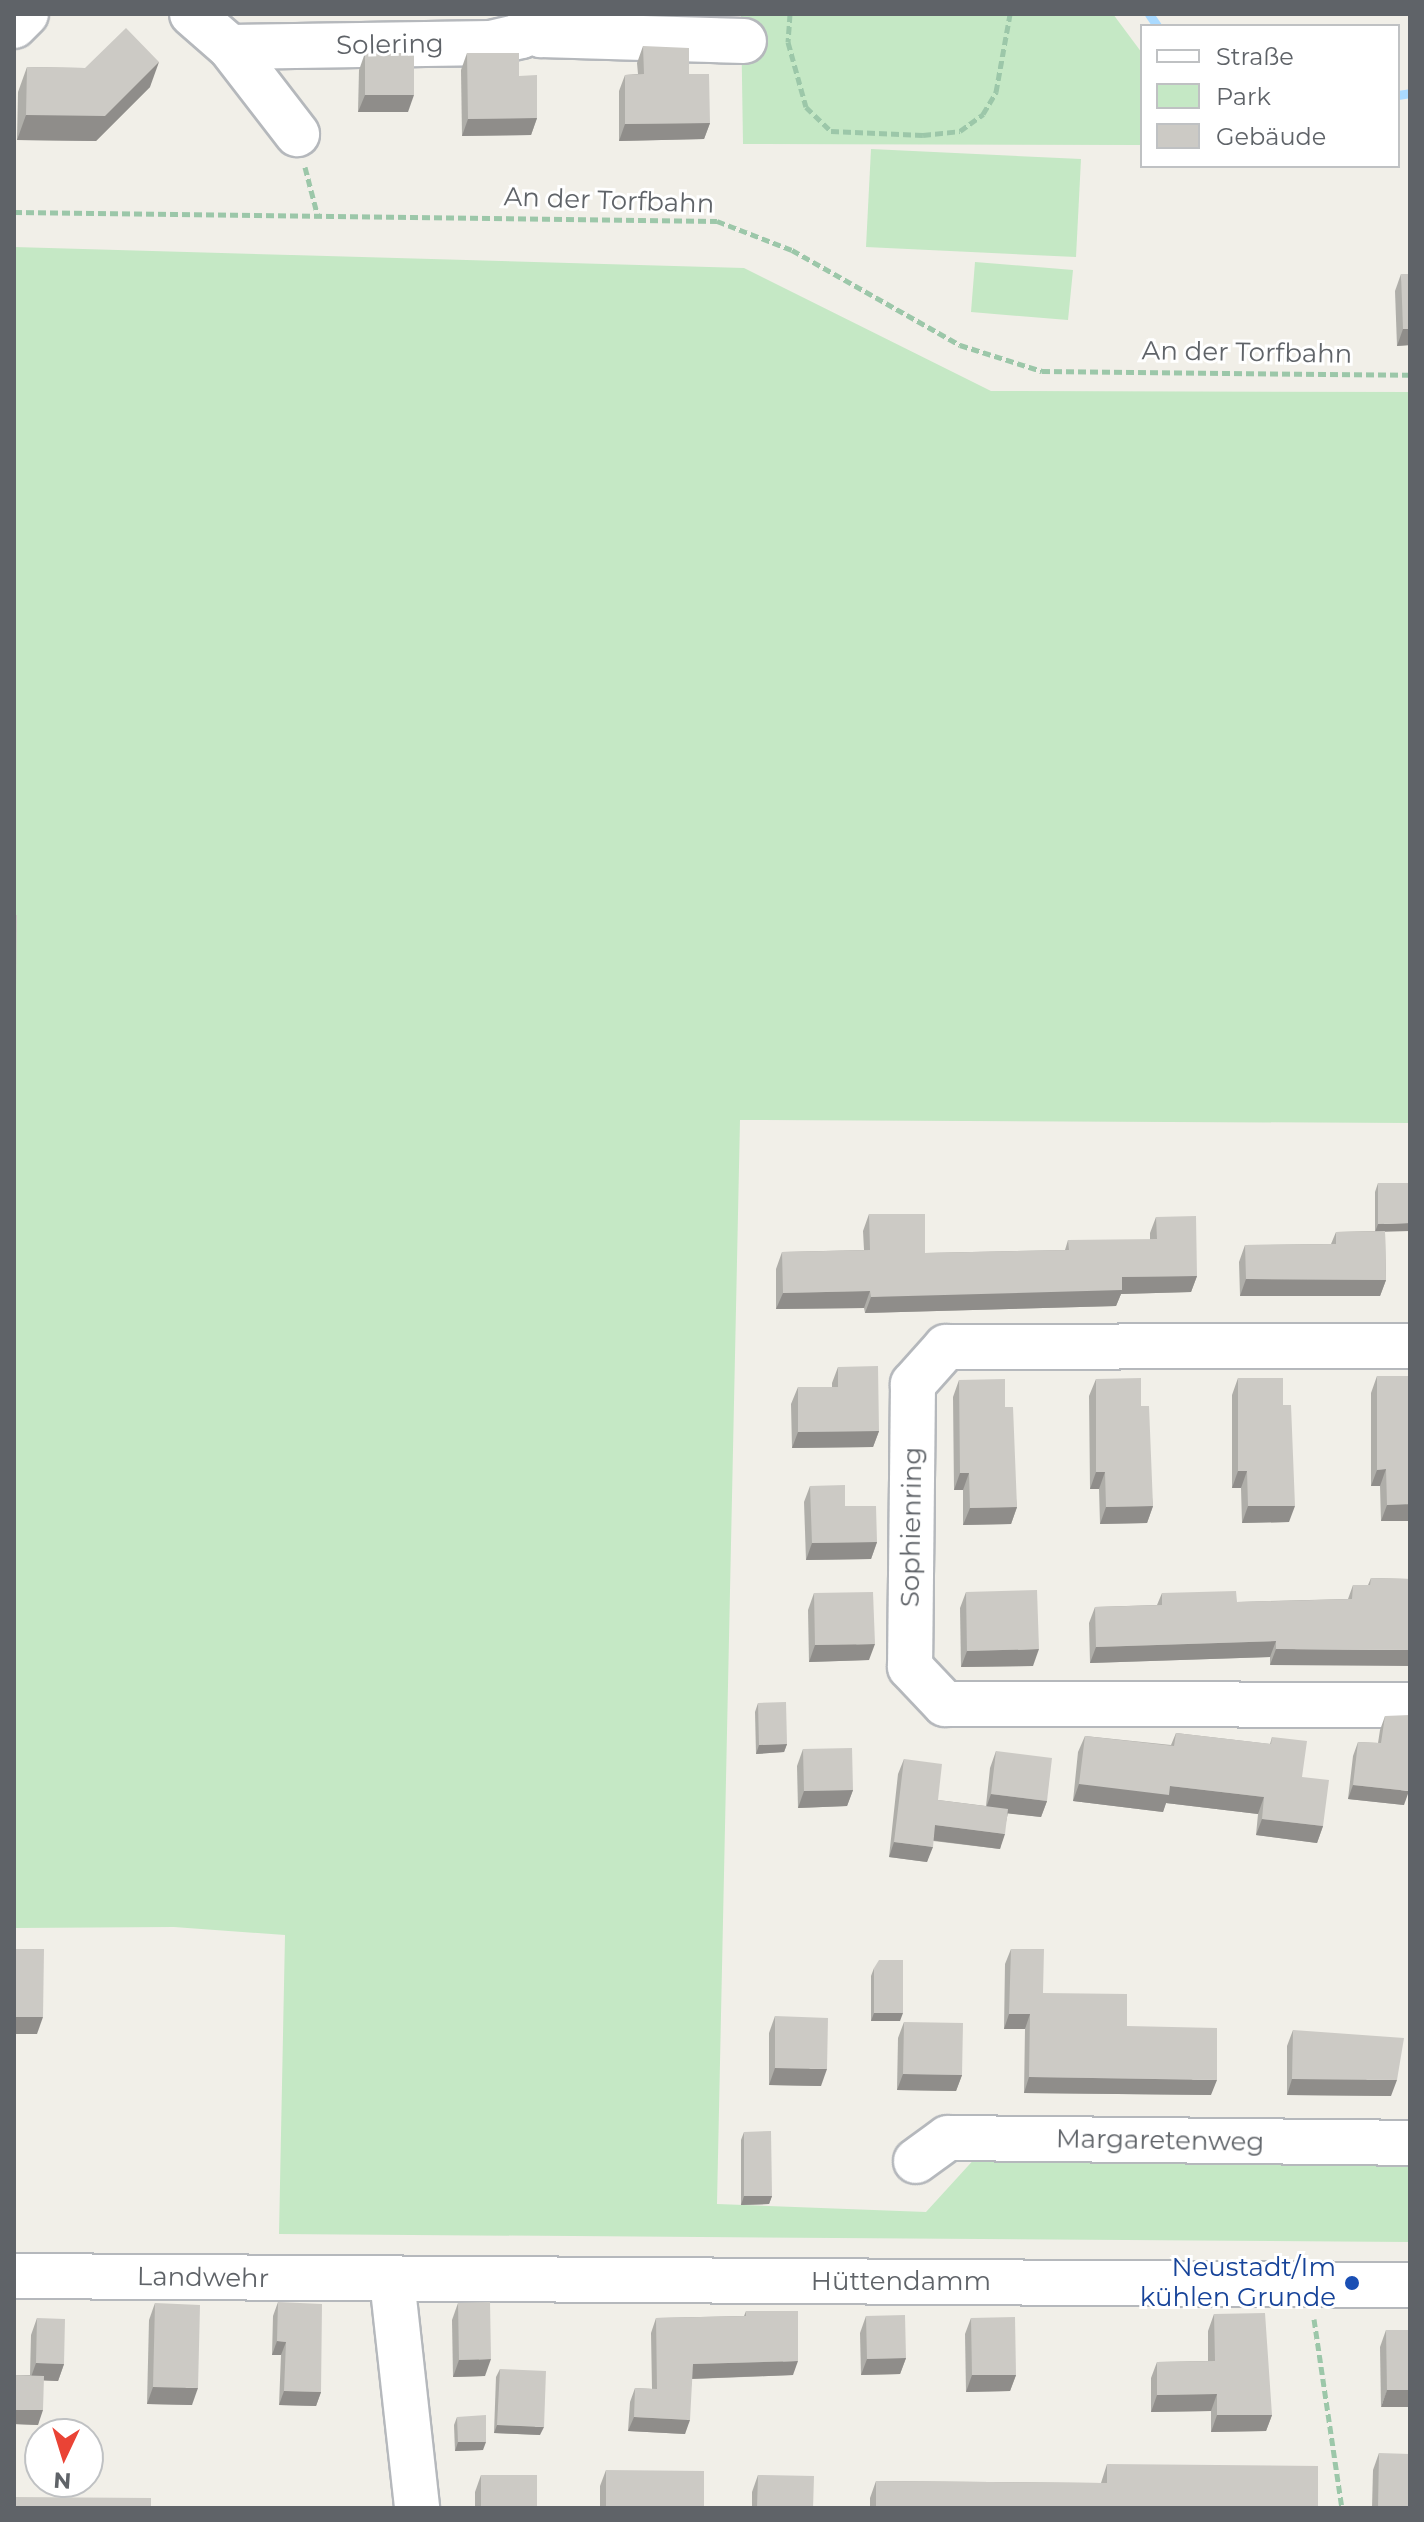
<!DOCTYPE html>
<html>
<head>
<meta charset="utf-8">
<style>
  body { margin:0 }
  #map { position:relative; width:1424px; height:2522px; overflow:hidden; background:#f1efe8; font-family:Montserrat,sans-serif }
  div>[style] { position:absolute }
  .green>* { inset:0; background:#c5e8c5 }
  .stream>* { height:9px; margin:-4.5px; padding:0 4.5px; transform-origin:4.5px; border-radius:4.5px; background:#aadaff }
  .path>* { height:5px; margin-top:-2.5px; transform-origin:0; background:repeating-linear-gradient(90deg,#9cc7a9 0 8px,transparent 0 12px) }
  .roads { filter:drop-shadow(2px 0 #b5b8bc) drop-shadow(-2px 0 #b5b8bc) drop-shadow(0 2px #b5b8bc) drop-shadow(0 -2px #b5b8bc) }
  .minor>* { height:44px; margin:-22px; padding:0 22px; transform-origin:22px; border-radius:22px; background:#fff }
  .wall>* { inset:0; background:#afaea9 }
  .shaded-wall>* { inset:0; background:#8f8d8a }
  .building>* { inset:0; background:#cccac5 }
  .dots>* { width:22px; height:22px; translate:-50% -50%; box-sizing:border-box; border:4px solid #fff; border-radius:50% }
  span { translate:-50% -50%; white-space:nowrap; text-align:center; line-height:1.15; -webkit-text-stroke:6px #fff; paint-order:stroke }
  .street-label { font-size:26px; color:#5f6368 }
  .transit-label { font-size:26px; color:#164399 }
  .right { translate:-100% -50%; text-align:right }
  .frame { position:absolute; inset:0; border:16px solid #5f6368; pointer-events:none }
  .legend { position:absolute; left:1140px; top:24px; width:260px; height:144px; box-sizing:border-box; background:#fff; border:2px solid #bfc1c3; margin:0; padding:10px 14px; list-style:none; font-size:24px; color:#5f6368 }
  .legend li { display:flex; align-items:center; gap:16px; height:40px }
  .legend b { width:40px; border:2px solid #bfc1c3 }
  .north { position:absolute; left:24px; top:2418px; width:80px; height:80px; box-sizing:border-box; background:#fff; border:2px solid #bfc1c3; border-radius:50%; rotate:184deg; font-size:22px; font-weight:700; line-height:32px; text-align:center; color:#5f6368 }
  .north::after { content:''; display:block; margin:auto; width:28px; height:36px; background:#ea4335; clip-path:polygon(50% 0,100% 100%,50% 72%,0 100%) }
</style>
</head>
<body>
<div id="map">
  <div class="green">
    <i style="clip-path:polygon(741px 14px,1113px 14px,1142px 53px,1142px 145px,743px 144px)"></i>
    <i style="clip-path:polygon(871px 149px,1081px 159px,1076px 257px,866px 247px)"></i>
    <i style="clip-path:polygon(14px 247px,744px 268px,991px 391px,1410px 392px,1410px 1123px,740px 1120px,717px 2204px,926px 2212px,978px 2155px,1410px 2158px,1410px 2242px,279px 2234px,285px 1935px,174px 1927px,14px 1928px)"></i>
    <i style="clip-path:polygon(975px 262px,1073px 270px,1068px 320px,971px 312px)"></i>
  </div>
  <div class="stream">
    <i style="left:1149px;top:14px;width:14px;rotate:56deg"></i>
    <i style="left:1398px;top:95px;width:12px;rotate:-9deg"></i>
  </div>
  <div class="path">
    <i style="left:790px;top:14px;width:28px;rotate:94deg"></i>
    <i style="left:788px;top:42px;width:67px;rotate:74.5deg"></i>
    <i style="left:806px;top:107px;width:35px;rotate:44deg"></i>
    <i style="left:831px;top:131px;width:92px;rotate:2.5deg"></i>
    <i style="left:923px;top:135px;width:37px;rotate:-6deg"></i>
    <i style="left:960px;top:131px;width:29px;rotate:-36deg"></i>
    <i style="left:983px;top:114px;width:26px;rotate:-59deg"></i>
    <i style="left:996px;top:92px;width:79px;rotate:-79.8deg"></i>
    <i style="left:305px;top:167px;width:52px;rotate:75.4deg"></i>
    <i style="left:14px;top:212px;width:703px;rotate:0.73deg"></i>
    <i style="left:717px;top:221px;width:80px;rotate:21.1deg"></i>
    <i style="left:792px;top:250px;width:193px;rotate:29.5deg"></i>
    <i style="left:960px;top:345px;width:86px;rotate:17.6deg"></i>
    <i style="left:1042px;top:371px;width:368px;rotate:0.6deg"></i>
    <i style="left:1314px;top:2319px;width:191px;rotate:81.6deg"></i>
  </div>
  <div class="roads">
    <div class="minor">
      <i style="left:192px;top:14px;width:50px;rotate:41deg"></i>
      <i style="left:230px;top:47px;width:110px;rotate:52.4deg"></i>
      <i style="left:14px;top:26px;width:17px;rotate:-45deg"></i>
      <i style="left:531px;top:27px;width:13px;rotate:39deg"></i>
      <i style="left:541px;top:35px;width:203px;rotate:1.7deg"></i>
      <i style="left:230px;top:47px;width:261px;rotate:-0.9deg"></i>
      <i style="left:491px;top:43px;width:31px;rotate:-13deg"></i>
      <i style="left:521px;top:36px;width:28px;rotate:-52deg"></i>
      <i style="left:1410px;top:1346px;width:464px;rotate:179.9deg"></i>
      <i style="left:946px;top:1347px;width:50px;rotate:131.7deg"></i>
      <i style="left:913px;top:1384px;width:283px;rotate:90.6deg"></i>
      <i style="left:910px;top:1667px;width:51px;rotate:46.6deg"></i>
      <i style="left:945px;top:1704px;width:465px;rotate:0.1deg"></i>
      <i style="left:916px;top:2161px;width:39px;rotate:-36deg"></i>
      <i style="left:948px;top:2138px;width:462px;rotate:0.6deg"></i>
      <i style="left:14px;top:2276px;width:1396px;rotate:0.37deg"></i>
      <i style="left:392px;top:2280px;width:229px;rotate:83.7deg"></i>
    </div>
  </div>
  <div class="wall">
    <i style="clip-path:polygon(643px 46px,689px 74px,710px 123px,704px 139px,619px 141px,619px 91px,625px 75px,638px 74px,637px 63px)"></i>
    <i style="clip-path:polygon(365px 53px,408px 112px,358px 112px,359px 70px)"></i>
    <i style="clip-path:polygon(467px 53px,519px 76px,537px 118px,531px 135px,462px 136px,461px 70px)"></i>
    <i style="clip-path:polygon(27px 67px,85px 68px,150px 87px,96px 141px,17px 140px,18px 92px)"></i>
    <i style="clip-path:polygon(1401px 274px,1410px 345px,1397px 346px,1395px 291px)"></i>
    <i style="clip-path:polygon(1378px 1183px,1385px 1232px,1386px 1280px,1380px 1296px,1240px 1296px,1239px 1262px,1245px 1245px,1331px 1244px,1336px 1232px,1375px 1231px,1375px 1192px)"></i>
    <i style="clip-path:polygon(869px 1214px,925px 1253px,1065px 1250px,1068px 1240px,1150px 1240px,1150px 1233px,1156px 1217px,1197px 1276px,1191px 1292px,1121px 1294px,1116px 1306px,865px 1313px,864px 1308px,776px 1309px,776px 1269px,782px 1252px,864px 1250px,863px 1231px)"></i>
    <i style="clip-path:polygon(838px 1367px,879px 1431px,873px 1447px,792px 1448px,791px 1404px,798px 1387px,832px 1387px,832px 1383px)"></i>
    <i style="clip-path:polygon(1377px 1376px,1410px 1521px,1381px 1521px,1380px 1486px,1371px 1486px,1371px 1393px)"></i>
    <i style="clip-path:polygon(1238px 1378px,1283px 1405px,1289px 1522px,1242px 1523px,1241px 1488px,1232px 1488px,1232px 1395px)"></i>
    <i style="clip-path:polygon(1096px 1379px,1141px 1406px,1153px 1506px,1147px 1523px,1100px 1524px,1099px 1489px,1090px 1489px,1089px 1396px)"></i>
    <i style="clip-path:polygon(959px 1380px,1005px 1407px,1017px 1507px,1011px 1524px,963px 1525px,963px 1490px,954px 1490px,953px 1397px)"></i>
    <i style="clip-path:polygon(810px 1486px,877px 1542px,871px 1559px,806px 1560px,804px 1502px)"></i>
    <i style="clip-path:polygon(1371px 1578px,1410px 1579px,1270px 1665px,1270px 1657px,1090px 1663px,1089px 1623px,1095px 1607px,1157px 1605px,1162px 1593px,1237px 1602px,1348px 1599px,1353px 1585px,1368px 1585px)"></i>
    <i style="clip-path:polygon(966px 1592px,1033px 1666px,961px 1667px,960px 1608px)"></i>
    <i style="clip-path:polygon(814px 1593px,869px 1660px,809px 1662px,808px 1610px)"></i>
    <i style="clip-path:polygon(758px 1703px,787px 1744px,784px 1752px,756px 1754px,755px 1712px)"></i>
    <i style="clip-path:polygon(1385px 1716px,1404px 1805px,1348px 1799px,1353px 1756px,1358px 1742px,1378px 1743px,1380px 1730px)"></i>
    <i style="clip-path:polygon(1176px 1733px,1270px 1744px,1272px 1737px,1302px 1777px,1323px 1826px,1317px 1843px,1256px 1835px,1258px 1814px,1166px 1803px,1163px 1812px,1073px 1801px,1078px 1752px,1085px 1736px,1171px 1745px)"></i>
    <i style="clip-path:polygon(803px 1749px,853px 1790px,847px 1806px,798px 1808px,797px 1766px)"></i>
    <i style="clip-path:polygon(996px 1751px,1047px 1801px,1041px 1817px,1008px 1813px,1000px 1849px,933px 1841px,927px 1862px,889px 1857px,898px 1774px,904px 1759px,938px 1800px,986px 1806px,990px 1768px)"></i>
    <i style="clip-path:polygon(1011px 1949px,1043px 1993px,1127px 2026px,1211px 2095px,1024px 2093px,1025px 2029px,1004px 2029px,1005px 1964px)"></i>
    <i style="clip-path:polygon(874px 1968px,900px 2021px,871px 2021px,871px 1976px)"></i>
    <i style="clip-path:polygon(775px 2016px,821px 2086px,769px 2085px,769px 2033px)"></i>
    <i style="clip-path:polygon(904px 2022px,962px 2075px,956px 2091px,897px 2090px,898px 2038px)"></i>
    <i style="clip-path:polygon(1293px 2030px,1391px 2096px,1287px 2095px,1287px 2046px)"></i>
    <i style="clip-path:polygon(744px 2132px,772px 2196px,769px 2204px,741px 2205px,741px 2140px)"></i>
    <i style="clip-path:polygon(278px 2302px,321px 2392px,316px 2406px,279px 2405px,281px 2355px,272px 2355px,273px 2316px)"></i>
    <i style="clip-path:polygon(155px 2303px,192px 2405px,147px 2404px,149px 2320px)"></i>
    <i style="clip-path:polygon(458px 2303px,485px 2376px,453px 2377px,452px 2320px)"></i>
    <i style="clip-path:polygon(746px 2311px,793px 2375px,692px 2379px,685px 2434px,628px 2431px,630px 2402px,635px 2388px,652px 2389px,651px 2333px,656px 2318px,744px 2316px)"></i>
    <i style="clip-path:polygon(1214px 2314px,1272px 2415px,1266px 2431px,1211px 2432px,1211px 2411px,1151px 2412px,1151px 2378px,1157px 2362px,1208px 2361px,1208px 2331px)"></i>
    <i style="clip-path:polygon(866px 2316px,906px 2358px,900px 2374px,861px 2375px,860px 2333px)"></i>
    <i style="clip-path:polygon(37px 2318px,64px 2364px,58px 2381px,43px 2380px,38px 2425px,14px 2424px,14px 2375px,30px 2375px,31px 2335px)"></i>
    <i style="clip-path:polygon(971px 2318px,1016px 2375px,1010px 2391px,966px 2392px,965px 2334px)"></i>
    <i style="clip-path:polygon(1386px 2330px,1410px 2330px,1381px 2407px,1380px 2347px)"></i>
    <i style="clip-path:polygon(500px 2369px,540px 2435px,494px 2433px,496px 2377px)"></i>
    <i style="clip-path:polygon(457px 2417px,483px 2450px,455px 2451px,454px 2425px)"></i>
    <i style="clip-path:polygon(1379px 2453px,1410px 2508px,1372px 2508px,1373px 2470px)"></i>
    <i style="clip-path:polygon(1107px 2464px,1318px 2508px,870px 2508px,870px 2498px,876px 2481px,1101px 2483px)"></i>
    <i style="clip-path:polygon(606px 2470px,704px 2508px,600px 2508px,600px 2486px)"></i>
    <i style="clip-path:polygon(481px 2475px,537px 2508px,475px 2508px,475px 2492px)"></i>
    <i style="clip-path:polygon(758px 2475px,813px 2508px,752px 2508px,752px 2492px)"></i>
  </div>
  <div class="shaded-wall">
    <i style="clip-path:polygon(159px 62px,150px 87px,96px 141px,17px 140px,26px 115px)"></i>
    <i style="clip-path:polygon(365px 95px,414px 95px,408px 112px,358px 112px)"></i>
    <i style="clip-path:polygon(537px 118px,531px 135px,462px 136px,468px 119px)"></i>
    <i style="clip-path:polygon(710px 123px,704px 139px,619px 141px,625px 124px)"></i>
    <i style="clip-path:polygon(1403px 329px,1410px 329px,1410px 345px,1397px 346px)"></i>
    <i style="clip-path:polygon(1410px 1223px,1410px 1231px,1375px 1232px,1378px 1224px)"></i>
    <i style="clip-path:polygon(1197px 1276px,1191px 1292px,1121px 1294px,1116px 1306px,865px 1313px,871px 1297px,1122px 1277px)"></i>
    <i style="clip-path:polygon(1246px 1279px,1386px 1280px,1380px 1296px,1240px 1296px)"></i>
    <i style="clip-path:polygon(870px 1291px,864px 1308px,776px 1309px,783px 1293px)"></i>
    <i style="clip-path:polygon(879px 1431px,873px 1447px,792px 1448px,798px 1432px)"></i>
    <i style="clip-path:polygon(1386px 1469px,1380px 1486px,1371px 1486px,1377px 1470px)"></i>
    <i style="clip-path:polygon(1238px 1471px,1247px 1471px,1241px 1488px,1232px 1488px)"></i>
    <i style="clip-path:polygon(1096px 1472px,1105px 1472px,1099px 1489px,1090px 1489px)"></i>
    <i style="clip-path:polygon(960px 1473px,969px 1473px,963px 1490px,954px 1490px)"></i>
    <i style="clip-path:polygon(1410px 1504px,1410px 1521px,1381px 1521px,1387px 1505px)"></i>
    <i style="clip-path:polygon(1153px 1506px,1147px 1523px,1100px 1524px,1106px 1507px)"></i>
    <i style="clip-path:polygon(1248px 1506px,1295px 1506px,1289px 1522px,1242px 1523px)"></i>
    <i style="clip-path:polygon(1017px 1507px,1011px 1524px,963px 1525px,970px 1508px)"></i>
    <i style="clip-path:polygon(877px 1542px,871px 1559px,806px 1560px,812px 1543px)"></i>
    <i style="clip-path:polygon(1276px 1641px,1270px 1657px,1090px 1663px,1096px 1647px)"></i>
    <i style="clip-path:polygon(875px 1644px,869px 1660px,809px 1662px,815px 1645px)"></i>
    <i style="clip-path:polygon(1039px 1649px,1033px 1666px,961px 1667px,967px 1651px)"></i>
    <i style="clip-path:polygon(1276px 1649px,1410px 1650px,1410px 1666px,1270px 1665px)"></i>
    <i style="clip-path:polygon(787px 1744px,784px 1752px,756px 1754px,759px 1745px)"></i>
    <i style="clip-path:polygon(1079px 1784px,1170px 1786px,1264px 1797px,1258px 1814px,1166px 1803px,1163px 1812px,1073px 1801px)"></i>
    <i style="clip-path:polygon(1353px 1785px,1409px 1791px,1404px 1805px,1348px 1799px)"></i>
    <i style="clip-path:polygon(853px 1790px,847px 1806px,798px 1808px,804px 1791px)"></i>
    <i style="clip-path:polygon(991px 1794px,1047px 1801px,1041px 1817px,985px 1811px)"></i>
    <i style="clip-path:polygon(1262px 1819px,1323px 1826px,1317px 1843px,1256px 1835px)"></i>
    <i style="clip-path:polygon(935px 1825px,1005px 1834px,1000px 1849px,930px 1840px)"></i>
    <i style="clip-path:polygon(894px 1842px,933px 1847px,927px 1862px,889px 1857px)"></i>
    <i style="clip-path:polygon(874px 2013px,903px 2013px,900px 2021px,871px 2021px)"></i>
    <i style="clip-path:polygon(1009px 2014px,1030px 2014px,1025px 2029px,1004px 2029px)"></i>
    <i style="clip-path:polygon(14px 2017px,43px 2017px,37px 2034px,14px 2034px)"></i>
    <i style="clip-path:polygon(775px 2068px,827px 2069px,821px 2086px,769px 2085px)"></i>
    <i style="clip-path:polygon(903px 2074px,962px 2075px,956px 2091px,897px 2090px)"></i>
    <i style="clip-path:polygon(1029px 2077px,1217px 2080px,1211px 2095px,1024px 2093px)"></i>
    <i style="clip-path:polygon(1292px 2079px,1397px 2080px,1391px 2096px,1287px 2095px)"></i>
    <i style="clip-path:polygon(744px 2196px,772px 2196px,769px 2204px,741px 2205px)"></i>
    <i style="clip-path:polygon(277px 2341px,286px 2342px,281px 2355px,272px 2355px)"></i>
    <i style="clip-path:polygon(906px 2358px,900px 2374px,861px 2375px,867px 2359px)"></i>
    <i style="clip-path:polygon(491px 2359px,485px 2376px,453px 2377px,459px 2360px)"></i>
    <i style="clip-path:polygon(798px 2361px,793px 2375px,687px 2379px,693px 2364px)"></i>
    <i style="clip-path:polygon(36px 2363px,64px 2364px,58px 2381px,30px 2380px)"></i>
    <i style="clip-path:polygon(972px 2375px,1016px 2375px,1010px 2391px,966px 2392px)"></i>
    <i style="clip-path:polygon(153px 2387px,198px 2388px,192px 2405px,147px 2404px)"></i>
    <i style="clip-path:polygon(1387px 2390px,1410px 2390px,1410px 2407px,1381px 2407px)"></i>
    <i style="clip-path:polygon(284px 2391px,321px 2392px,316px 2406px,279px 2405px)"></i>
    <i style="clip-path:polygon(1217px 2394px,1211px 2411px,1151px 2412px,1157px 2395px)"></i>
    <i style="clip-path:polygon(14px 2410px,43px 2410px,38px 2425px,14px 2424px)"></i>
    <i style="clip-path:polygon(1217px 2415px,1272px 2415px,1266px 2431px,1211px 2432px)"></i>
    <i style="clip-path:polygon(634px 2417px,690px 2420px,685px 2434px,628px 2431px)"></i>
    <i style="clip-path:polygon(497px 2425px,544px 2427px,540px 2435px,494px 2433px)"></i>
    <i style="clip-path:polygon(458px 2442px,486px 2442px,483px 2450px,455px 2451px)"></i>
  </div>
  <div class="building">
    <i style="clip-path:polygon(126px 28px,159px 62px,105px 116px,26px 115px,27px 67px,85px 68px)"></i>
    <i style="clip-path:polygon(643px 46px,689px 48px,689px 74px,709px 74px,710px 123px,625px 124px,625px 75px,644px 74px)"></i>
    <i style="clip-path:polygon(365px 53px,414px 53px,414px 95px,365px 95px)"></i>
    <i style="clip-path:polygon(467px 53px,519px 53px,519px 76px,537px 75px,537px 118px,468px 119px)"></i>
    <i style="clip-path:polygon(1401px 274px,1410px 274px,1410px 329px,1403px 329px)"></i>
    <i style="clip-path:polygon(14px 915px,17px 915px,16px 996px,14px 996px)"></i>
    <i style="clip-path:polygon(1378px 1183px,1410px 1183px,1410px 1223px,1378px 1224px)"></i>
    <i style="clip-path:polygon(869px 1214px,925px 1214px,925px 1253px,1069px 1250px,1068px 1240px,1157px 1239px,1156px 1217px,1196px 1216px,1197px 1276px,1122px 1277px,1122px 1290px,871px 1297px,870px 1291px,783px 1293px,782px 1252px,870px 1250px)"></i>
    <i style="clip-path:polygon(1385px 1231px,1386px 1280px,1246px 1279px,1245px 1245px,1336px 1244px,1336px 1232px)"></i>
    <i style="clip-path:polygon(878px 1366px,879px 1431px,798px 1432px,798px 1387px,838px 1387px,838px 1367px)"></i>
    <i style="clip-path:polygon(1377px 1376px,1410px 1376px,1410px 1504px,1387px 1505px,1386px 1469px,1377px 1470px)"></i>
    <i style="clip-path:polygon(1141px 1378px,1141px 1406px,1149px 1406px,1153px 1506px,1106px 1507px,1105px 1472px,1096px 1472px,1096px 1379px)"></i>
    <i style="clip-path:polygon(1238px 1378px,1283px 1378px,1283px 1405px,1291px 1405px,1295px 1506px,1248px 1506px,1247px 1471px,1238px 1471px)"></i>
    <i style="clip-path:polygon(1005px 1379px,1005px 1407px,1013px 1407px,1017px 1507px,970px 1508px,969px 1473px,960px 1473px,959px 1380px)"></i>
    <i style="clip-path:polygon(845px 1485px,845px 1506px,876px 1506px,877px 1542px,812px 1543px,810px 1486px)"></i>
    <i style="clip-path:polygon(1371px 1578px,1410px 1579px,1410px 1650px,1276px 1649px,1276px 1641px,1096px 1647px,1095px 1607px,1162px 1605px,1162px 1593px,1236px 1591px,1237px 1602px,1352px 1599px,1353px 1585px,1370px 1585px)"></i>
    <i style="clip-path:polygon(1037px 1590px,1039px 1649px,967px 1651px,966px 1592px)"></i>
    <i style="clip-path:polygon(873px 1592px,875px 1644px,815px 1645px,814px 1593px)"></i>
    <i style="clip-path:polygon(786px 1702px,787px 1744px,759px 1745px,758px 1703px)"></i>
    <i style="clip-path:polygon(1410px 1715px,1409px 1791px,1353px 1785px,1358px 1742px,1381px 1743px,1385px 1716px)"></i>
    <i style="clip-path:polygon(1176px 1733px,1271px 1744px,1272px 1737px,1307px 1741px,1302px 1777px,1329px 1780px,1323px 1826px,1262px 1819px,1264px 1797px,1170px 1786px,1169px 1795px,1079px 1784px,1085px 1736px,1174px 1746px)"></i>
    <i style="clip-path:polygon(852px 1748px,853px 1790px,804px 1791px,803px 1749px)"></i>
    <i style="clip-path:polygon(996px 1751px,1052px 1758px,1047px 1801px,991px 1794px)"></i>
    <i style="clip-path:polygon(904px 1759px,942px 1764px,938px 1800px,1008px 1809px,1005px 1834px,935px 1825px,933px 1847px,894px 1842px)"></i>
    <i style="clip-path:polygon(14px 1949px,44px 1949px,43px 2017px,14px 2017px)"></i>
    <i style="clip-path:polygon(1011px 1949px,1044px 1949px,1043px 1993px,1127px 1994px,1127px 2026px,1217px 2028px,1217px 2080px,1029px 2077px,1030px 2014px,1009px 2014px)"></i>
    <i style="clip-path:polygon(879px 1960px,903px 1960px,903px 2013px,874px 2013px,874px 1968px)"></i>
    <i style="clip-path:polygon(775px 2016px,828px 2018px,827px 2069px,775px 2068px)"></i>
    <i style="clip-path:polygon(904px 2022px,963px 2023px,962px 2075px,903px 2074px)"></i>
    <i style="clip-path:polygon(1293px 2030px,1404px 2038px,1397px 2080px,1292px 2079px)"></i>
    <i style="clip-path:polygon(771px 2131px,772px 2196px,744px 2196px,744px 2132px)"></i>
    <i style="clip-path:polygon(278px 2302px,322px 2304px,321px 2392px,284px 2391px,286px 2342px,277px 2341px)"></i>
    <i style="clip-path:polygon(490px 2302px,491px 2359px,459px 2360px,458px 2303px)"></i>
    <i style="clip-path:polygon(155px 2303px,200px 2305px,198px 2388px,153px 2387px)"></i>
    <i style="clip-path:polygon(746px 2311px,798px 2311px,798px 2361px,693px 2364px,690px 2420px,634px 2417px,635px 2388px,657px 2389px,656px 2318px,746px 2316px)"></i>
    <i style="clip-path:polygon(1265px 2313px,1272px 2415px,1217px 2415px,1217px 2394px,1157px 2395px,1157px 2362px,1215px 2361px,1214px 2314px)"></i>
    <i style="clip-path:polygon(905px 2315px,906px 2358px,867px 2359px,866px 2316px)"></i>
    <i style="clip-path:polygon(1015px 2317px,1016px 2375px,972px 2375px,971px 2318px)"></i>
    <i style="clip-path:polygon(37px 2318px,65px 2319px,64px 2364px,36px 2363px)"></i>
    <i style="clip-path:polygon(1386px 2330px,1410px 2330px,1410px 2390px,1387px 2390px)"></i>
    <i style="clip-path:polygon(500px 2369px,546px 2371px,544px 2427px,497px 2425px)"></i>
    <i style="clip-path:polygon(14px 2375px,44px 2376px,43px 2410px,14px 2410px)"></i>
    <i style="clip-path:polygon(486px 2415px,486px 2442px,458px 2442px,457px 2417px)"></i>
    <i style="clip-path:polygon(1379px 2453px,1410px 2454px,1410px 2508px,1378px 2508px)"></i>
    <i style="clip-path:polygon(1107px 2464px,1318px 2466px,1318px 2508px,876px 2508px,876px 2481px,1107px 2483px)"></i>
    <i style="clip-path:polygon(606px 2470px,704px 2471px,704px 2508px,606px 2508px)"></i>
    <i style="clip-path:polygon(481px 2475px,537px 2475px,537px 2508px,481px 2508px)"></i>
    <i style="clip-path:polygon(758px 2475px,814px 2476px,813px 2508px,757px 2508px)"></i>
    <i style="clip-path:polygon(14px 2497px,151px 2498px,151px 2508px,14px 2508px)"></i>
  </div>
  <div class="dots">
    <i style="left:1352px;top:2283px;background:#1a4fb4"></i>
  </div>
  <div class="street-label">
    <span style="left:390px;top:45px;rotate:-1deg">Solering</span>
    <span style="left:609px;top:201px;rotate:2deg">An der Torfbahn</span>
    <span style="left:1247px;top:353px;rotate:1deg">An der Torfbahn</span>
    <span style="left:912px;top:1527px;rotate:-89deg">Sophienring</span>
    <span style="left:1160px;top:2141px;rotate:1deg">Margaretenweg</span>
    <span style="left:203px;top:2278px;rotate:1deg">Landwehr</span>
    <span style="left:901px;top:2282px">Hüttendamm</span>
  </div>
  <div class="transit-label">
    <span class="right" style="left:1336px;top:2283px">Neustadt/Im<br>kühlen Grunde</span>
  </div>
  <div class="frame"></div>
  <ul class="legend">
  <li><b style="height:10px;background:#fff"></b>Straße</li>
  <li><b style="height:22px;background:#c5e8c5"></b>Park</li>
  <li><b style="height:22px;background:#cccac5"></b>Gebäude</li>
  </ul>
  <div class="north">N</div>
</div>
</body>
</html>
